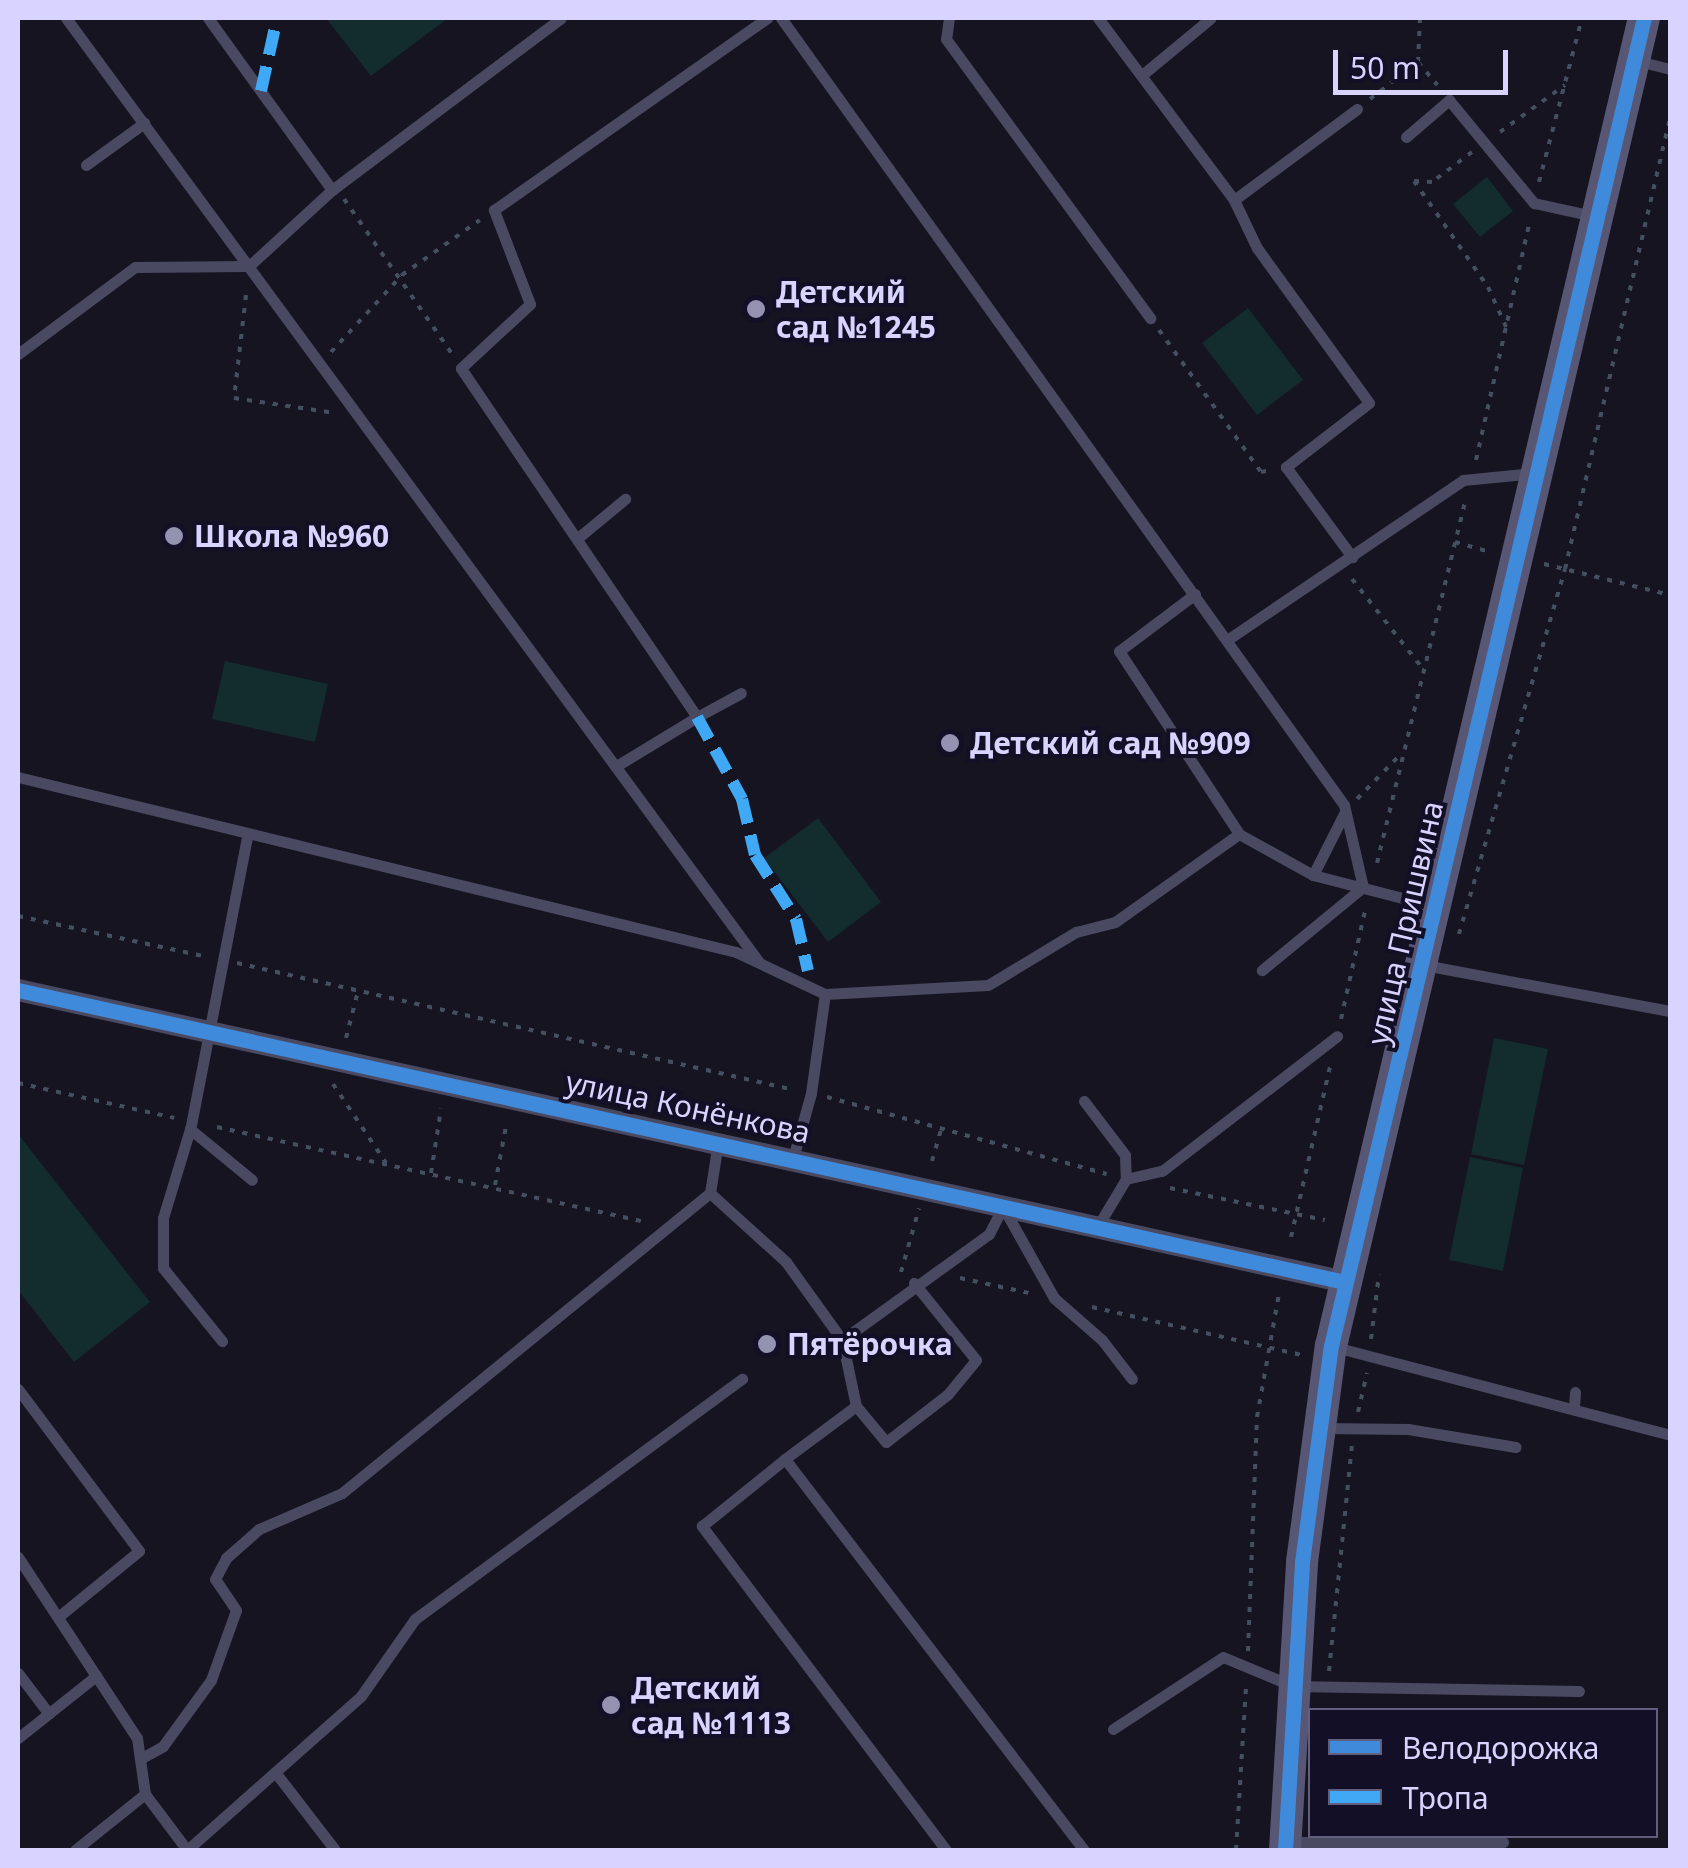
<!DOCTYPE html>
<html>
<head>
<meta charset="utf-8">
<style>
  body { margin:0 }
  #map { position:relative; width:1688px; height:1868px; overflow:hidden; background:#161421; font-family:"Noto Sans",sans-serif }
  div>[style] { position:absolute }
  .green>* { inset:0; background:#132c2d }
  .path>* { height:4px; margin-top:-2px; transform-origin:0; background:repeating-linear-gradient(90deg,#44505f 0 5px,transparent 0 13px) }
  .lane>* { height:11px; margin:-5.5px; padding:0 5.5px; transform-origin:5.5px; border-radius:5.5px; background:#4a4962 }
  .street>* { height:22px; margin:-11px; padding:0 11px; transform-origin:11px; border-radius:11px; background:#4a4962 }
  .secondary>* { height:32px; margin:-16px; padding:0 16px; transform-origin:16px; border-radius:16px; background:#575674 }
  .quiet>* { height:12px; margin-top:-6px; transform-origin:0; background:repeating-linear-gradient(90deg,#3fa9f5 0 25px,transparent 0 37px) }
  .cycleway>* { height:15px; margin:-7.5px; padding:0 7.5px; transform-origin:7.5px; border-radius:7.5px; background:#408adc }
  .dots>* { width:28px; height:28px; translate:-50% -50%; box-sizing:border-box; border:5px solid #130f26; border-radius:50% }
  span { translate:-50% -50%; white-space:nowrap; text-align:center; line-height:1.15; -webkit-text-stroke:8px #130f26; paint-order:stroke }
  .poi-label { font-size:30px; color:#d9d4ff; font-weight:700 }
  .left { translate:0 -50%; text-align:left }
  .street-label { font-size:30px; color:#d9d4ff }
  .frame { position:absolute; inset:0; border:20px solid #d9d4ff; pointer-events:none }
  .legend { position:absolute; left:1308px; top:1708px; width:350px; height:130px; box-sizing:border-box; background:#130f26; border:2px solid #625e7d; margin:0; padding:12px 18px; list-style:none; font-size:30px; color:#d9d4ff }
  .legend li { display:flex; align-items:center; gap:20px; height:50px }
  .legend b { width:50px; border:2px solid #625e7d }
  .scale { position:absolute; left:1333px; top:50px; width:175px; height:45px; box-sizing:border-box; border:5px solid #d9d4ff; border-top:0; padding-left:12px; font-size:30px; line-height:35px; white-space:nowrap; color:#d9d4ff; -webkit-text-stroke:8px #130f26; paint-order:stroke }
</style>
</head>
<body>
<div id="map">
  <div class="green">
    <i style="clip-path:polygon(326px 18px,448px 18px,371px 76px)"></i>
    <i style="clip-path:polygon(1487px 177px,1513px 211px,1480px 237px,1453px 204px)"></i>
    <i style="clip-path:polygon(1248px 308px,1303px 380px,1257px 415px,1202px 343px)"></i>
    <i style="clip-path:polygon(225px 661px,328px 684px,315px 742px,212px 719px)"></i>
    <i style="clip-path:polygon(818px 818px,881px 902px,828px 942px,764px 858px)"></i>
    <i style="clip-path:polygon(1494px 1038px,1548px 1049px,1524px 1165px,1471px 1154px)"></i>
    <i style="clip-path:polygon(18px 1134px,150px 1302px,74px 1362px,18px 1290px)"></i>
    <i style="clip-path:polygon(1470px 1157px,1523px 1168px,1503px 1271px,1449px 1260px)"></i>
  </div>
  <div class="path">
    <i style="left:1420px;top:18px;width:44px;rotate:92.6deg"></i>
    <i style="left:1418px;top:62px;width:30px;rotate:50deg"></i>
    <i style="left:1370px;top:99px;width:61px;rotate:-37.6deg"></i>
    <i style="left:1500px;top:132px;width:80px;rotate:-35.9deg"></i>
    <i style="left:1472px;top:152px;width:50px;rotate:143.1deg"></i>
    <i style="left:1432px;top:182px;width:18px;rotate:-177deg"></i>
    <i style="left:1414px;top:181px;width:129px;rotate:55.1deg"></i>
    <i style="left:1488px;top:287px;width:48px;rotate:65.6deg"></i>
    <i style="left:1539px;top:182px;width:170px;rotate:-75.3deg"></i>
    <i style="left:344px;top:199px;width:190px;rotate:55.1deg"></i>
    <i style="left:246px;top:295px;width:104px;rotate:96.6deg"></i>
    <i style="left:234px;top:398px;width:102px;rotate:8.4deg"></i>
    <i style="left:1159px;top:330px;width:175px;rotate:54.3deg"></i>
    <i style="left:1261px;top:472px;width:10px;rotate:-11deg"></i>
    <i style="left:331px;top:352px;width:105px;rotate:-47.3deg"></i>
    <i style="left:402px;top:275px;width:95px;rotate:-35.2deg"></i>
    <i style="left:1476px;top:460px;width:245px;rotate:-77.3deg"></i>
    <i style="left:1455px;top:542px;width:33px;rotate:16deg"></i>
    <i style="left:1544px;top:564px;width:130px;rotate:13.8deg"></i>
    <i style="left:1352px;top:579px;width:115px;rotate:51.7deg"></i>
    <i style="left:1357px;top:799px;width:62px;rotate:-45.7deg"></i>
    <i style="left:1377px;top:863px;width:376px;rotate:-76.3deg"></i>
    <i style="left:18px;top:916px;width:194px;rotate:12.2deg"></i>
    <i style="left:1459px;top:934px;width:380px;rotate:-73.8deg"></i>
    <i style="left:1565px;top:569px;width:465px;rotate:-76.9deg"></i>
    <i style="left:237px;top:963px;width:571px;rotate:12.84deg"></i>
    <i style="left:1341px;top:1019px;width:116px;rotate:-77.5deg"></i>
    <i style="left:346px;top:1038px;width:49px;rotate:-75.7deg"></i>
    <i style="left:18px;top:1083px;width:160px;rotate:12.6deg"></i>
    <i style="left:333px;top:1084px;width:95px;rotate:56.1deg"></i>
    <i style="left:827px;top:1097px;width:290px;rotate:15.4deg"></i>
    <i style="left:217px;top:1127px;width:440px;rotate:12.5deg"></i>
    <i style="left:932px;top:1161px;width:35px;rotate:-74deg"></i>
    <i style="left:431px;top:1173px;width:65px;rotate:-81.1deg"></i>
    <i style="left:495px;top:1185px;width:65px;rotate:-79.4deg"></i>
    <i style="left:1170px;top:1188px;width:158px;rotate:11.7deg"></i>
    <i style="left:1291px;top:1237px;width:180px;rotate:-77.1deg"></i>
    <i style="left:901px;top:1272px;width:66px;rotate:-74.1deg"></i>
    <i style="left:960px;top:1278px;width:71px;rotate:12.3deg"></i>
    <i style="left:1092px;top:1307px;width:215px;rotate:12.9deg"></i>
    <i style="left:1371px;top:1339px;width:65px;rotate:-83deg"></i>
    <i style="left:1358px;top:1412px;width:40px;rotate:-77deg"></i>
    <i style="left:1248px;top:1651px;width:234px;rotate:-87.8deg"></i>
    <i style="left:1257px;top:1417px;width:126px;rotate:-79.9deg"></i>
    <i style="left:1329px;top:1671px;width:226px;rotate:-84.2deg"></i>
    <i style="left:1236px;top:1850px;width:164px;rotate:-86.5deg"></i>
  </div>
  <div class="lane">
    <i style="left:66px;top:18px;width:1171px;rotate:53.72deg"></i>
    <i style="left:208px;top:18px;width:212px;rotate:54.2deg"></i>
    <i style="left:781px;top:18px;width:968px;rotate:54.42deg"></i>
    <i style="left:1344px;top:805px;width:84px;rotate:77deg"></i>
    <i style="left:1363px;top:887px;width:131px;rotate:140.6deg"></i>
    <i style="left:949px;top:18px;width:21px;rotate:98deg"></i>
    <i style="left:946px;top:39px;width:346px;rotate:53.8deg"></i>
    <i style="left:1098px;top:18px;width:227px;rotate:53.2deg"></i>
    <i style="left:1234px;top:200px;width:53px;rotate:64.4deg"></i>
    <i style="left:1257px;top:248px;width:191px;rotate:54.1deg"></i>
    <i style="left:1369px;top:403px;width:105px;rotate:142.4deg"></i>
    <i style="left:1286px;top:467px;width:112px;rotate:53.7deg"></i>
    <i style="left:1638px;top:61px;width:33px;rotate:14deg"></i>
    <i style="left:1142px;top:75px;width:89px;rotate:-39.6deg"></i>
    <i style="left:1406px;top:137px;width:57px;rotate:-40.7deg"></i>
    <i style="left:1449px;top:100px;width:134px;rotate:50.5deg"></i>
    <i style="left:1534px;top:203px;width:60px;rotate:12.4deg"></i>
    <i style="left:86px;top:165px;width:72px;rotate:-35.9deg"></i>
    <i style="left:1234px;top:200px;width:153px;rotate:-36.5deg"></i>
    <i style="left:18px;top:354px;width:146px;rotate:-36.6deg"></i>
    <i style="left:135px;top:267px;width:114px;rotate:-0.5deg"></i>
    <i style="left:249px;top:266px;width:113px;rotate:-42.5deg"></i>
    <i style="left:332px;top:190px;width:286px;rotate:-36.9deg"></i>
    <i style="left:579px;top:537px;width:60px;rotate:-39.6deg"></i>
    <i style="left:1195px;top:594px;width:95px;rotate:143.1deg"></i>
    <i style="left:1119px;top:651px;width:219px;rotate:56.7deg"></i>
    <i style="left:1239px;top:834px;width:85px;rotate:29deg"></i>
    <i style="left:1313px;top:875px;width:125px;rotate:14.4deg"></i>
    <i style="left:1230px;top:638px;width:282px;rotate:-34.1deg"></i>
    <i style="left:1463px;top:480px;width:72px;rotate:-5.6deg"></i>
    <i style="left:697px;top:717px;width:50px;rotate:-28.6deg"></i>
    <i style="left:618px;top:765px;width:92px;rotate:-31.3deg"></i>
    <i style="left:697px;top:717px;width:421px;rotate:-124.1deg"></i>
    <i style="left:461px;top:368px;width:94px;rotate:-42.8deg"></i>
    <i style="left:530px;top:304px;width:101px;rotate:-111deg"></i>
    <i style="left:494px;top:210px;width:334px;rotate:-35.1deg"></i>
    <i style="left:18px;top:777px;width:739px;rotate:13.7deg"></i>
    <i style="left:736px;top:952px;width:98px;rotate:25.3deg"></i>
    <i style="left:825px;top:994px;width:163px;rotate:-3.2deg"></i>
    <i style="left:988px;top:985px;width:103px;rotate:-31.1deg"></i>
    <i style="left:1076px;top:932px;width:40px;rotate:-14.4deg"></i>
    <i style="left:1115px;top:922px;width:152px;rotate:-35.4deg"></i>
    <i style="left:247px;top:837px;width:298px;rotate:101deg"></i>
    <i style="left:190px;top:1129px;width:80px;rotate:39.4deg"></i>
    <i style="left:1313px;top:875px;width:68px;rotate:-63.1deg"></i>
    <i style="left:1424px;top:965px;width:250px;rotate:10.6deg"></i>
    <i style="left:1084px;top:1101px;width:68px;rotate:52.8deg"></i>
    <i style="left:1125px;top:1155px;width:24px;rotate:88deg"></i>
    <i style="left:190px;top:1129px;width:93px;rotate:106.9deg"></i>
    <i style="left:163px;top:1218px;width:50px;rotate:90deg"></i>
    <i style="left:163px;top:1268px;width:94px;rotate:51.1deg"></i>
    <i style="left:718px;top:1142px;width:52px;rotate:98.9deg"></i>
    <i style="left:710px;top:1193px;width:103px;rotate:42.2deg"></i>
    <i style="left:786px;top:1262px;width:96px;rotate:54.3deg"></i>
    <i style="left:842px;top:1340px;width:67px;rotate:78deg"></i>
    <i style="left:856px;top:1406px;width:89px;rotate:143.3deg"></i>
    <i style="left:793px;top:1158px;width:67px;rotate:-74.5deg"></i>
    <i style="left:811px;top:1093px;width:100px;rotate:-82deg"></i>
    <i style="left:1096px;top:1229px;width:58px;rotate:-59deg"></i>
    <i style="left:1126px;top:1179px;width:37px;rotate:-13deg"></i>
    <i style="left:1162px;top:1171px;width:221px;rotate:-37.6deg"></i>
    <i style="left:842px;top:1340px;width:181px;rotate:-35.8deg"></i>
    <i style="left:989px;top:1234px;width:30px;rotate:-63deg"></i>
    <i style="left:1003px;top:1207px;width:104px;rotate:60.7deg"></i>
    <i style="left:1054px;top:1298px;width:64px;rotate:41.2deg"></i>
    <i style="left:1102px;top:1340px;width:49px;rotate:52.4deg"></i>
    <i style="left:1335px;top:1347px;width:346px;rotate:14.7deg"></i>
    <i style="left:18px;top:1389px;width:202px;rotate:53.2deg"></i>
    <i style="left:139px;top:1551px;width:104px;rotate:140.8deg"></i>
    <i style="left:856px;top:1406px;width:47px;rotate:50.2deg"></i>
    <i style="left:886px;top:1442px;width:78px;rotate:-37.7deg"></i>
    <i style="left:948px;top:1394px;width:44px;rotate:-50.5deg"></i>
    <i style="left:976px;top:1360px;width:99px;rotate:-128.8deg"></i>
    <i style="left:1574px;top:1407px;width:15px;rotate:-86deg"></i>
    <i style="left:1321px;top:1428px;width:87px;rotate:0.7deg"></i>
    <i style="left:1408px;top:1429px;width:109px;rotate:9.5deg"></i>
    <i style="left:18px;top:1557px;width:217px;rotate:56.7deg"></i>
    <i style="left:137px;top:1738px;width:57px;rotate:81.9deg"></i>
    <i style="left:145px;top:1794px;width:70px;rotate:53.1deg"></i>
    <i style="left:18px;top:1673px;width:51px;rotate:52.9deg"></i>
    <i style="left:1113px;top:1729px;width:131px;rotate:-33.2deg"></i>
    <i style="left:1223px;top:1657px;width:76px;rotate:22.5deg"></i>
    <i style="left:1293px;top:1686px;width:286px;rotate:1deg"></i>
    <i style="left:18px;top:1738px;width:100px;rotate:-38.5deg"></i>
    <i style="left:140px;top:1759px;width:26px;rotate:-29deg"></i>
    <i style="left:163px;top:1746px;width:82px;rotate:-54deg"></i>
    <i style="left:211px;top:1680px;width:74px;rotate:-70.3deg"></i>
    <i style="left:236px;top:1610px;width:37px;rotate:-124deg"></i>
    <i style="left:215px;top:1579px;width:24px;rotate:-62deg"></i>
    <i style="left:226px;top:1558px;width:44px;rotate:-41.3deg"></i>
    <i style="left:259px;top:1529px;width:90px;rotate:-23.4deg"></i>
    <i style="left:342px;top:1493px;width:475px;rotate:-39.2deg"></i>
    <i style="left:275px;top:1772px;width:98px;rotate:52.4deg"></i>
    <i style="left:1289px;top:1842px;width:214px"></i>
    <i style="left:75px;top:1850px;width:90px;rotate:-38.7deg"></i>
    <i style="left:187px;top:1850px;width:232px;rotate:-41.5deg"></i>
    <i style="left:361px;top:1696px;width:94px;rotate:-55deg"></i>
    <i style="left:415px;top:1619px;width:406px;rotate:-36.3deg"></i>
    <i style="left:946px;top:1850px;width:406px;rotate:-127deg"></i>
    <i style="left:702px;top:1526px;width:107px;rotate:-38.9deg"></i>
    <i style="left:785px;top:1459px;width:492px;rotate:52.6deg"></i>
  </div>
  <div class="street">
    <i style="left:18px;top:990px;width:1359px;rotate:12.41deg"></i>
  </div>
  <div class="secondary">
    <i style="left:1285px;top:1850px;width:289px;rotate:-86.6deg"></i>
    <i style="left:1302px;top:1562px;width:218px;rotate:-82.4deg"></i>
    <i style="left:1331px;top:1346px;width:1364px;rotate:-76.74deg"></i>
  </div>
  <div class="quiet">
    <i style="left:261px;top:91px;width:75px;rotate:-77.6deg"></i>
    <i style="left:697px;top:717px;width:94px;rotate:61.2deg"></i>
    <i style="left:742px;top:799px;width:57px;rotate:76.9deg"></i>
    <i style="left:755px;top:855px;width:76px;rotate:57.4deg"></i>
    <i style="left:796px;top:919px;width:53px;rotate:77deg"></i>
  </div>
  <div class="cycleway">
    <i style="left:18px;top:990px;width:1359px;rotate:12.41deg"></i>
    <i style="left:1285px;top:1850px;width:289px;rotate:-86.6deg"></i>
    <i style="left:1302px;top:1562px;width:218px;rotate:-82.4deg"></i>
    <i style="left:1331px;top:1346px;width:1364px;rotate:-76.74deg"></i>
  </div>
  <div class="dots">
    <i style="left:756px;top:309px;background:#9591b1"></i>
    <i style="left:174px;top:536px;background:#9591b1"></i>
    <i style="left:950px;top:743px;background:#9591b1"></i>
    <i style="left:767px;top:1344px;background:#9591b1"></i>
    <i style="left:611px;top:1705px;background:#9591b1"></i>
  </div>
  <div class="poi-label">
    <span class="left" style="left:776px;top:309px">Детский<br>сад №1245</span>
    <span class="left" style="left:194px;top:536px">Школа №960</span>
    <span class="left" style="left:970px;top:743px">Детский сад №909</span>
    <span class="left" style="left:787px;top:1344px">Пятёрочка</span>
    <span class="left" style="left:631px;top:1705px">Детский<br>сад №1113</span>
  </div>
  <div class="street-label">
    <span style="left:1405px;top:923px;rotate:-77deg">улица Пришвина</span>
    <span style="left:688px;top:1107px;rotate:12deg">улица Конёнкова</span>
  </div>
  <div class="frame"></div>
  <ul class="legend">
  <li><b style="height:12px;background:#408adc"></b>Велодорожка</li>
  <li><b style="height:12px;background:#3fa9f5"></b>Тропа</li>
  </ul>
  <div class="scale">50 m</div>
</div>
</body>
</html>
